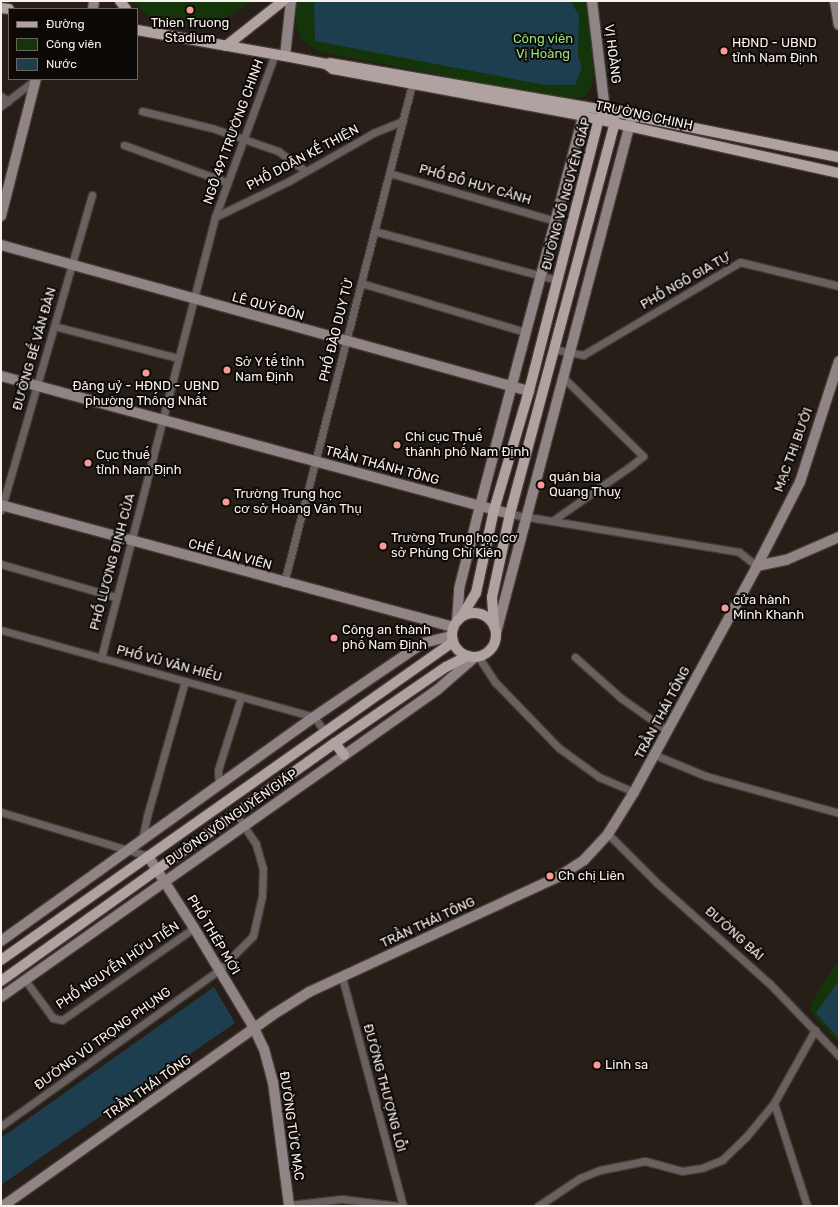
<!DOCTYPE html>
<html>
<head>
<meta charset="utf-8">
<style>
  body { margin:0 }
  #map { position:relative; width:840px; height:1207px; overflow:hidden; background:#271e17; font-family:Rubik,sans-serif }
  div>[style] { position:absolute }
  .green>* { inset:0; background:#14340a }
  .water>* { inset:0; background:#1c3e4f }
  .roads { filter:drop-shadow(1px 0 #443b35) drop-shadow(-1px 0 #443b35) drop-shadow(0 1px #443b35) drop-shadow(0 -1px #443b35) }
  .street>* { height:7px; margin:-3.5px; padding:0 3.5px; transform-origin:3.5px; border-radius:3.5px; background:#686160 }
  .secondary>* { height:10px; margin:-5px; padding:0 5px; transform-origin:5px; border-radius:5px; background:#908584 }
  .primary>* { height:10px; margin:-5px; padding:0 5px; transform-origin:5px; border-radius:5px; background:#b0a2a0 }
  .primary>.ring { margin:-5px; padding:0; box-sizing:content-box; background:none; border:10px solid #b0a2a0; border-radius:50% }
  .dots>* { width:11px; height:11px; translate:-50% -50%; box-sizing:border-box; border:2px solid #0d0906; border-radius:50% }
  span { translate:-50% -50%; white-space:nowrap; text-align:center; line-height:1.15; -webkit-text-stroke:4px #0d0906; paint-order:stroke }
  .poi-label { font-size:13px; color:#f7f0eb }
  .left { translate:0 -50%; text-align:left }
  .park-label { font-size:13px; color:#94e37f }
  .street-label { font-size:13px; color:#f7f0eb }
  .frame { position:absolute; inset:0; border:2px solid #f7f0eb; pointer-events:none }
  .legend { position:absolute; left:8px; top:8px; width:130px; height:72px; box-sizing:border-box; background:#0d0906; border:1px solid #6b6562; margin:0; padding:5px 7px; list-style:none; font-size:12px; color:#f7f0eb }
  .legend li { display:flex; align-items:center; gap:8px; height:20px }
  .legend b { width:20px; border:1px solid #6b6562 }
</style>
</head>
<body>
<div id="map">
  <div class="green">
    <i style="clip-path:polygon(132px 1px,259px 1px,250px 3px,222px 20px,204px 26px,187px 26px,159px 21px,147px 15px)"></i>
    <i style="clip-path:polygon(296px 1px,587px 1px,594px 73px,591px 87px,586px 96px,569px 100px,316px 51px,301px 39px,296px 24px)"></i>
    <i style="clip-path:polygon(839px 958px,839px 1043px,810px 1011px,812px 1002px)"></i>
  </div>
  <div class="water">
    <i style="clip-path:polygon(314px 1px,571px 1px,579px 16px,578px 57px,582px 67px,575px 85px,545px 85px,315px 41px)"></i>
    <i style="clip-path:polygon(839px 980px,839px 1039px,816px 1013px)"></i>
    <i style="clip-path:polygon(214px 987px,235px 1023px,1px 1185px,1px 1138px)"></i>
  </div>
  <div class="roads">
    <div class="street">
      <i style="left:1px;top:96px;width:9px;rotate:36deg"></i>
      <i style="left:1px;top:106px;width:44px;rotate:-37.6deg"></i>
      <i style="left:142px;top:111px;width:72px;rotate:13.7deg"></i>
      <i style="left:212px;top:128px;width:70px;rotate:19.2deg"></i>
      <i style="left:278px;top:151px;width:34px;rotate:36deg"></i>
      <i style="left:124px;top:145px;width:109px;rotate:19.9deg"></i>
      <i style="left:389px;top:173px;width:173px;rotate:16.1deg"></i>
      <i style="left:215px;top:217px;width:82px;rotate:-25.9deg"></i>
      <i style="left:289px;top:181px;width:97px;rotate:-29.7deg"></i>
      <i style="left:373px;top:133px;width:32px;rotate:-22deg"></i>
      <i style="left:374px;top:231px;width:189px;rotate:15deg"></i>
      <i style="left:361px;top:283px;width:171px;rotate:16.6deg"></i>
      <i style="left:54px;top:326px;width:128px;rotate:14.5deg"></i>
      <i style="left:553px;top:349px;width:31px;rotate:11deg"></i>
      <i style="left:583px;top:355px;width:182px;rotate:-30.6deg"></i>
      <i style="left:740px;top:262px;width:102px;rotate:13.6deg"></i>
      <i style="left:1px;top:510px;width:328px;rotate:-73.9deg"></i>
      <i style="left:510px;top:514px;width:232px;rotate:9.4deg"></i>
      <i style="left:739px;top:552px;width:23px;rotate:38deg"></i>
      <i style="left:552px;top:521px;width:98px;rotate:-35deg"></i>
      <i style="left:632px;top:465px;width:14px;rotate:-39deg"></i>
      <i style="left:643px;top:456px;width:114px;rotate:-135.4deg"></i>
      <i style="left:1px;top:564px;width:120px;rotate:16deg"></i>
      <i style="left:284px;top:583px;width:515px;rotate:-75.61deg"></i>
      <i style="left:1px;top:630px;width:325px;rotate:15.5deg"></i>
      <i style="left:314px;top:717px;width:17px;rotate:54deg"></i>
      <i style="left:478px;top:656px;width:31px;rotate:57deg"></i>
      <i style="left:495px;top:682px;width:92px;rotate:45.9deg"></i>
      <i style="left:559px;top:748px;width:49px;rotate:35.9deg"></i>
      <i style="left:599px;top:777px;width:38px;rotate:23deg"></i>
      <i style="left:575px;top:657px;width:62px;rotate:41.7deg"></i>
      <i style="left:621px;top:698px;width:57px;rotate:35.1deg"></i>
      <i style="left:101px;top:658px;width:455px;rotate:-75.5deg"></i>
      <i style="left:215px;top:217px;width:174px;rotate:-69.8deg"></i>
      <i style="left:655px;top:755px;width:55px;rotate:22.4deg"></i>
      <i style="left:706px;top:776px;width:138px;rotate:15.5deg"></i>
      <i style="left:219px;top:785px;width:15px;rotate:-94deg"></i>
      <i style="left:218px;top:770px;width:77px;rotate:-72.5deg"></i>
      <i style="left:1px;top:812px;width:153px;rotate:16.7deg"></i>
      <i style="left:608px;top:834px;width:69px;rotate:45deg"></i>
      <i style="left:657px;top:883px;width:150px;rotate:41.8deg"></i>
      <i style="left:769px;top:983px;width:101px;rotate:46.2deg"></i>
      <i style="left:142px;top:840px;width:25px;rotate:-78deg"></i>
      <i style="left:147px;top:816px;width:140px;rotate:-74.3deg"></i>
      <i style="left:342px;top:977px;width:237px;rotate:75.1deg"></i>
      <i style="left:25px;top:980px;width:47px;rotate:53.6deg"></i>
      <i style="left:53px;top:1018px;width:9px;rotate:13deg"></i>
      <i style="left:62px;top:1020px;width:161px;rotate:-34.9deg"></i>
      <i style="left:774px;top:1103px;width:108px;rotate:72.2deg"></i>
      <i style="left:1px;top:1126px;width:268px;rotate:-35.6deg"></i>
      <i style="left:219px;top:970px;width:48px;rotate:-45deg"></i>
      <i style="left:253px;top:936px;width:41px;rotate:-77.3deg"></i>
      <i style="left:262px;top:896px;width:27px;rotate:-88deg"></i>
      <i style="left:263px;top:869px;width:26px;rotate:-106deg"></i>
      <i style="left:256px;top:844px;width:36px;rotate:-124deg"></i>
      <i style="left:289px;top:1205px;width:53px;rotate:-6.5deg"></i>
      <i style="left:342px;top:1199px;width:57px;rotate:7deg"></i>
      <i style="left:538px;top:1206px;width:50px;rotate:-33.7deg"></i>
      <i style="left:580px;top:1178px;width:22px;rotate:-22deg"></i>
      <i style="left:600px;top:1170px;width:46px;rotate:-11.3deg"></i>
      <i style="left:645px;top:1161px;width:38px;rotate:15deg"></i>
      <i style="left:682px;top:1171px;width:20px;rotate:-9deg"></i>
      <i style="left:702px;top:1168px;width:22px;rotate:-22deg"></i>
      <i style="left:722px;top:1160px;width:33px;rotate:-44deg"></i>
      <i style="left:746px;top:1137px;width:44px;rotate:-50.5deg"></i>
      <i style="left:774px;top:1103px;width:84px;rotate:-60.7deg"></i>
    </div>
    <div class="secondary">
      <i style="left:592px;top:1px;width:110px;rotate:83.2deg"></i>
      <i style="left:835px;top:1px;width:24px;rotate:81deg"></i>
      <i style="left:93px;top:9px;width:8px;rotate:-83deg"></i>
      <i style="left:285px;top:56px;width:55px;rotate:-83.8deg"></i>
      <i style="left:1px;top:216px;width:141px;rotate:-75.7deg"></i>
      <i style="left:1px;top:245px;width:548px;rotate:15.46deg"></i>
      <i style="left:1px;top:376px;width:527px;rotate:15.17deg"></i>
      <i style="left:1px;top:505px;width:468px;rotate:15.1deg"></i>
      <i style="left:757px;top:566px;width:30px;rotate:-12deg"></i>
      <i style="left:786px;top:560px;width:58px;rotate:-23.5deg"></i>
      <i style="left:457px;top:621px;width:32px;rotate:-86deg"></i>
      <i style="left:459px;top:589px;width:86px;rotate:-75.8deg"></i>
      <i style="left:480px;top:506px;width:412px;rotate:-75.2deg"></i>
      <i style="left:496px;top:633px;width:535px;rotate:-75.26deg"></i>
      <i style="left:148px;top:856px;width:85px;rotate:57.4deg"></i>
      <i style="left:194px;top:928px;width:117px;rotate:59deg"></i>
      <i style="left:254px;top:1028px;width:23px;rotate:65deg"></i>
      <i style="left:264px;top:1049px;width:34px;rotate:75deg"></i>
      <i style="left:273px;top:1082px;width:125px;rotate:82.6deg"></i>
      <i style="left:1px;top:941px;width:385px;rotate:-35.6deg"></i>
      <i style="left:314px;top:717px;width:132px;rotate:-34.2deg"></i>
      <i style="left:423px;top:643px;width:30px;rotate:-14deg"></i>
      <i style="left:1px;top:997px;width:533px;rotate:-35.15deg"></i>
      <i style="left:437px;top:690px;width:50px;rotate:-41deg"></i>
      <i style="left:3px;top:1206px;width:329px;rotate:-35.3deg"></i>
      <i style="left:271px;top:1016px;width:45px;rotate:-32.3deg"></i>
      <i style="left:309px;top:992px;width:274px;rotate:-24.8deg"></i>
      <i style="left:558px;top:877px;width:31px;rotate:-33deg"></i>
      <i style="left:584px;top:860px;width:35px;rotate:-47deg"></i>
      <i style="left:608px;top:834px;width:49px;rotate:-58.2deg"></i>
      <i style="left:634px;top:792px;width:257px;rotate:-61.4deg"></i>
      <i style="left:757px;top:566px;width:94px;rotate:-62.9deg"></i>
      <i style="left:800px;top:482px;width:127px;rotate:-72.1deg"></i>
    </div>
    <div class="primary">
      <i style="left:120px;top:1px;width:10px;rotate:53deg"></i>
      <i style="left:1px;top:8px;width:8px;rotate:7deg"></i>
      <i style="left:137px;top:30px;width:150px;rotate:10deg"></i>
      <i style="left:285px;top:56px;width:42px;rotate:11deg"></i>
      <i style="left:326px;top:64px;width:9px;rotate:36deg"></i>
      <i style="left:333px;top:69px;width:254px;rotate:10.6deg"></i>
      <i style="left:583px;top:116px;width:262px;rotate:12.6deg"></i>
      <i style="left:226px;top:46px;width:73px;rotate:-38.3deg"></i>
      <i style="left:330px;top:63px;width:279px;rotate:9.7deg"></i>
      <i style="left:605px;top:110px;width:239px;rotate:11.4deg"></i>
      <i class="ring" style="left:452px;top:613px;width:34px;height:34px"></i>
      <i style="left:462px;top:616px;width:27px;rotate:-59deg"></i>
      <i style="left:476px;top:593px;width:85px;rotate:-77.8deg"></i>
      <i style="left:494px;top:510px;width:124px;rotate:-73.6deg"></i>
      <i style="left:529px;top:391px;width:281px;rotate:-75.6deg"></i>
      <i style="left:599px;top:119px;width:11px;rotate:-56deg"></i>
      <i style="left:605px;top:110px;width:16px;rotate:50deg"></i>
      <i style="left:615px;top:122px;width:406px;rotate:105deg"></i>
      <i style="left:510px;top:514px;width:85px;rotate:102.2deg"></i>
      <i style="left:492px;top:597px;width:29px;rotate:86deg"></i>
      <i style="left:335px;top:743px;width:15px;rotate:53deg"></i>
      <i style="left:1px;top:960px;width:553px;rotate:-35.13deg"></i>
      <i style="left:1px;top:981px;width:410px;rotate:-35.5deg"></i>
      <i style="left:335px;top:743px;width:135px;rotate:-34.4deg"></i>
      <i style="left:446px;top:667px;width:25px;rotate:-27deg"></i>
    </div>
  </div>
  <div class="dots">
    <i style="left:190px;top:10px;background:#f59b97"></i>
    <i style="left:724px;top:51px;background:#f59b97"></i>
    <i style="left:227px;top:370px;background:#f59b97"></i>
    <i style="left:146px;top:373px;background:#f59b97"></i>
    <i style="left:397px;top:445px;background:#f59b97"></i>
    <i style="left:88px;top:463px;background:#f59b97"></i>
    <i style="left:541px;top:485px;background:#f59b97"></i>
    <i style="left:226px;top:502px;background:#f59b97"></i>
    <i style="left:383px;top:546px;background:#f59b97"></i>
    <i style="left:725px;top:608px;background:#f59b97"></i>
    <i style="left:334px;top:638px;background:#f59b97"></i>
    <i style="left:550px;top:876px;background:#f59b97"></i>
    <i style="left:597px;top:1065px;background:#f59b97"></i>
  </div>
  <div class="poi-label">
    <span style="left:190px;top:31px">Thien Truong<br>Stadium</span>
    <span class="left" style="left:732px;top:51px">HĐND - UBND<br>tỉnh Nam Định</span>
    <span class="left" style="left:235px;top:370px">Sở Y tế tỉnh<br>Nam Định</span>
    <span style="left:146px;top:394px">Đảng uỷ - HĐND - UBND<br>phường Thống Nhất</span>
    <span class="left" style="left:405px;top:445px">Chi cục Thuế<br>thành phố Nam Định</span>
    <span class="left" style="left:96px;top:463px">Cục thuế<br>tỉnh Nam Định</span>
    <span class="left" style="left:549px;top:485px">quán bia<br>Quang Thuỵ</span>
    <span class="left" style="left:234px;top:502px">Trường Trung học<br>cơ sở Hoàng Văn Thụ</span>
    <span class="left" style="left:391px;top:546px">Trường Trung học cơ<br>sở Phùng Chí Kiên</span>
    <span class="left" style="left:733px;top:608px">cửa hành<br>Minh Khanh</span>
    <span class="left" style="left:342px;top:638px">Công an thành<br>phố Nam Định</span>
    <span class="left" style="left:558px;top:876px">Ch chị Liên</span>
    <span class="left" style="left:605px;top:1065px">Linh sa</span>
  </div>
  <div class="park-label">
    <span style="left:543px;top:47px">Công viên<br>Vị Hoàng</span>
  </div>
  <div class="street-label">
    <span style="left:612px;top:54px;rotate:83deg">VỊ HOÀNG</span>
    <span style="left:644px;top:116px;rotate:12deg">TRƯỜNG CHINH</span>
    <span style="left:234px;top:132px;rotate:-70deg">NGÕ 491 TRƯỜNG CHINH</span>
    <span style="left:303px;top:158px;rotate:-28deg">PHỐ DOÃN KẾ THIỆN</span>
    <span style="left:475px;top:185px;rotate:16deg">PHỐ ĐỖ HUY CẢNH</span>
    <span style="left:567px;top:194px;rotate:-75deg">ĐƯỜNG VÕ NGUYÊN GIÁP</span>
    <span style="left:686px;top:281px;rotate:-30deg">PHỐ NGÔ GIA TỰ</span>
    <span style="left:268px;top:307px;rotate:15deg">LÊ QUÝ ĐÔN</span>
    <span style="left:337px;top:330px;rotate:-76deg">PHỐ ĐÀO DUY TỪ</span>
    <span style="left:35px;top:349px;rotate:-74deg">ĐƯỜNG BẾ VĂN ĐÀN</span>
    <span style="left:794px;top:450px;rotate:-70deg">MẠC THỊ BƯỞI</span>
    <span style="left:382px;top:466px;rotate:15deg">TRẦN THÁNH TÔNG</span>
    <span style="left:230px;top:555px;rotate:15deg">CHẾ LAN VIÊN</span>
    <span style="left:113px;top:562px;rotate:-75deg">PHỐ LƯƠNG ĐỊNH CỦA</span>
    <span style="left:169px;top:664px;rotate:15deg">PHỐ VŨ VĂN HIẾU</span>
    <span style="left:663px;top:713px;rotate:-62deg">TRẦN THÁI TÔNG</span>
    <span style="left:232px;top:818px;rotate:-35deg">ĐƯỜNG VÕ NGUYÊN GIÁP</span>
    <span style="left:428px;top:923px;rotate:-25deg">TRẦN THÁI TÔNG</span>
    <span style="left:734px;top:934px;rotate:42deg">ĐƯỜNG BÁI</span>
    <span style="left:213px;top:935px;rotate:59deg">PHỐ THÉP MỚI</span>
    <span style="left:118px;top:966px;rotate:-34deg">PHỐ NGUYỄN HỮU TIẾN</span>
    <span style="left:103px;top:1039px;rotate:-36deg">ĐƯỜNG VŨ TRỌNG PHỤNG</span>
    <span style="left:148px;top:1088px;rotate:-35deg">TRẦN THÁI TÔNG</span>
    <span style="left:384px;top:1088px;rotate:75deg">ĐƯỜNG THƯỢNG LỖI</span>
    <span style="left:291px;top:1126px;rotate:82deg">ĐƯỜNG TỨC MẠC</span>
  </div>
  <div class="frame"></div>
  <ul class="legend">
  <li><b style="height:5px;background:#b0a2a0"></b>Đường</li>
  <li><b style="height:11px;background:#14340a"></b>Công viên</li>
  <li><b style="height:11px;background:#1c3e4f"></b>Nước</li>
  </ul>
</div>
</body>
</html>
